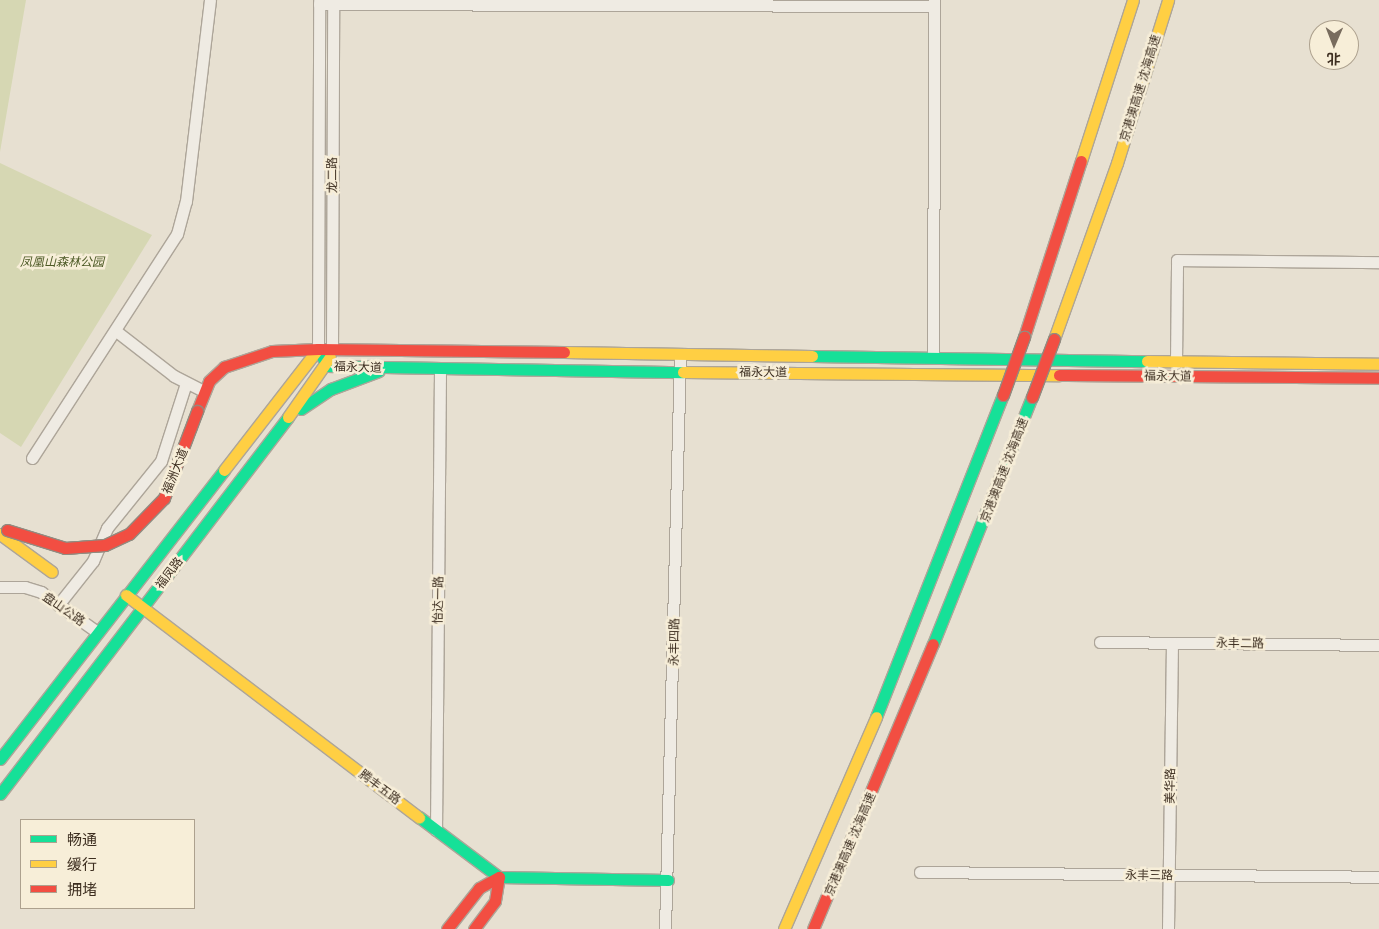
<!DOCTYPE html>
<html>
<head>
<meta charset="utf-8">
<style>
  body { margin:0 }
  #map { position:relative; width:1379px; height:929px; overflow:hidden; background:#e7e0d1; font-family:"Noto Serif","Noto Sans SC",serif }
  div>[style] { position:absolute }
  .green>* { inset:0; background:#d6d7b3 }
  .roads { filter:drop-shadow(1px 0 #ada599) drop-shadow(-1px 0 #ada599) drop-shadow(0 1px #ada599) drop-shadow(0 -1px #ada599) }
  .street>* { height:11px; margin:-5.5px; padding:0 5.5px; transform-origin:5.5px; border-radius:5.5px; background:#efebe3 }
  .fast>* { height:11px; margin:-5.5px; padding:0 5.5px; transform-origin:5.5px; border-radius:5.5px; background:#16e098 }
  .slow>* { height:11px; margin:-5.5px; padding:0 5.5px; transform-origin:5.5px; border-radius:5.5px; background:#ffcf43 }
  .jam>* { height:11px; margin:-5.5px; padding:0 5.5px; transform-origin:5.5px; border-radius:5.5px; background:#f24e42 }
  .bridges { filter:drop-shadow(1px 0 #928b80) drop-shadow(-1px 0 #928b80) drop-shadow(0 1px #928b80) drop-shadow(0 -1px #928b80) }
  .jam-bridge>* { height:11px; margin:-5.5px; padding:0 5.5px; transform-origin:5.5px; border-radius:5.5px; background:#f24e42 }
  span { translate:-50% -50%; white-space:nowrap; text-align:center; line-height:1.15; -webkit-text-stroke:5px #f7eed8; paint-order:stroke }
  .street-label { font-size:12px; color:#3d2e20 }
  .park-label { font-size:12px; color:#4d5a26; font-style:italic }
  .legend { position:absolute; left:20px; top:819px; width:175px; height:90px; box-sizing:border-box; background:#f7eed8; border:1px solid #ada18e; margin:0; padding:6px 9px; list-style:none; font-size:15px; color:#3d2e20 }
  .legend li { display:flex; align-items:center; gap:10px; height:25px }
  .legend b { width:25px; border:1px solid #ada18e }
  .north { position:absolute; left:1309px; top:20px; width:50px; height:50px; box-sizing:border-box; background:#f7eed8; border:1px solid #ada18e; border-radius:50%; rotate:181deg; font-size:14px; font-weight:700; line-height:20px; text-align:center; color:#3d2e20 }
  .north::after { content:''; display:block; margin:auto; width:18px; height:22px; background:#786c5e; clip-path:polygon(50% 0,100% 100%,50% 72%,0 100%) }
</style>
</head>
<body>
<div id="map">
  <div class="green">
    <i style="clip-path:polygon(0 0,26px 0,0 152px)"></i>
    <i style="clip-path:polygon(0 163px,152px 235px,21px 447px,0 433px)"></i>
  </div>
  <div class="roads">
    <div class="street">
      <i style="left:319px;top:4px;width:615px;rotate:0.19deg"></i>
      <i style="left:116px;top:331px;width:73px;rotate:37.8deg"></i>
      <i style="left:174px;top:376px;width:34px;rotate:27deg"></i>
      <i style="left:318px;top:349px;width:349px;rotate:-89.8deg"></i>
      <i style="left:332px;top:349px;width:349px;rotate:-89.8deg"></i>
      <i style="left:933px;top:357px;width:357px;rotate:-89.8deg"></i>
      <i style="left:1176px;top:363px;width:103px;rotate:-89.4deg"></i>
      <i style="left:1177px;top:260px;width:202px;rotate:0.6deg"></i>
      <i style="left:32px;top:458px;width:267px;rotate:-57.1deg"></i>
      <i style="left:177px;top:234px;width:34px;rotate:-75deg"></i>
      <i style="left:186px;top:201px;width:202px;rotate:-83.2deg"></i>
      <i style="left:0;top:587px;width:25px"></i>
      <i style="left:25px;top:587px;width:17px;rotate:17deg"></i>
      <i style="left:41px;top:592px;width:69px;rotate:35.5deg"></i>
      <i style="left:58px;top:605px;width:56px;rotate:-51.5deg"></i>
      <i style="left:93px;top:561px;width:36px;rotate:-67deg"></i>
      <i style="left:107px;top:528px;width:86px;rotate:-51.1deg"></i>
      <i style="left:161px;top:461px;width:82px;rotate:-72.2deg"></i>
      <i style="left:1100px;top:642px;width:279px;rotate:0.6deg"></i>
      <i style="left:436px;top:830px;width:460px;rotate:-89.5deg"></i>
      <i style="left:920px;top:872px;width:459px;rotate:0.6deg"></i>
      <i style="left:665px;top:929px;width:573px;rotate:-88.5deg"></i>
      <i style="left:1168px;top:929px;width:286px;rotate:-89.2deg"></i>
    </div>
    <div class="fast">
      <i style="left:318px;top:349px;width:19px;rotate:62deg"></i>
      <i style="left:327px;top:366px;width:356px;rotate:1deg"></i>
      <i style="left:812px;top:356px;width:335px;rotate:0.9deg"></i>
      <i style="left:301px;top:409px;width:36px;rotate:-34deg"></i>
      <i style="left:331px;top:389px;width:51px;rotate:-20.6deg"></i>
      <i style="left:933px;top:644px;width:266px;rotate:-68.2deg"></i>
      <i style="left:876px;top:717px;width:346px;rotate:-68.5deg"></i>
      <i style="left:0;top:759px;width:366px;rotate:-52.2deg"></i>
      <i style="left:0;top:794px;width:474px;rotate:-52.6deg"></i>
      <i style="left:419px;top:817px;width:100px;rotate:36.9deg"></i>
      <i style="left:499px;top:877px;width:169px;rotate:1deg"></i>
    </div>
    <div class="slow">
      <i style="left:1081px;top:161px;width:169px;rotate:-72.1deg"></i>
      <i style="left:1054px;top:339px;width:187px;rotate:-70.3deg"></i>
      <i style="left:1117px;top:163px;width:171px;rotate:-72.6deg"></i>
      <i style="left:564px;top:352px;width:248px;rotate:0.9deg"></i>
      <i style="left:1147px;top:361px;width:232px;rotate:0.7deg"></i>
      <i style="left:683px;top:372px;width:376px;rotate:0.5deg"></i>
      <i style="left:288px;top:417px;width:73px;rotate:-55deg"></i>
      <i style="left:224px;top:470px;width:153px;rotate:-52.2deg"></i>
      <i style="left:0;top:534px;width:64px;rotate:36.2deg"></i>
      <i style="left:126px;top:595px;width:368px;rotate:37.2deg"></i>
      <i style="left:784px;top:929px;width:231px;rotate:-66.5deg"></i>
    </div>
    <div class="jam">
      <i style="left:1024px;top:337px;width:185px;rotate:-72.1deg"></i>
      <i style="left:318px;top:349px;width:246px;rotate:0.7deg"></i>
      <i style="left:1059px;top:375px;width:320px;rotate:0.5deg"></i>
      <i style="left:197px;top:411px;width:32px;rotate:-68deg"></i>
      <i style="left:209px;top:381px;width:21px;rotate:-43deg"></i>
      <i style="left:224px;top:367px;width:51px;rotate:-18.4deg"></i>
      <i style="left:272px;top:351px;width:46px;rotate:-2.5deg"></i>
      <i style="left:447px;top:929px;width:52px;rotate:-52deg"></i>
      <i style="left:479px;top:888px;width:23px;rotate:-29deg"></i>
      <i style="left:474px;top:929px;width:35px;rotate:-53deg"></i>
      <i style="left:495px;top:901px;width:24px;rotate:-81deg"></i>
      <i style="left:813px;top:929px;width:309px;rotate:-67.2deg"></i>
    </div>
  </div>
  <div class="bridges">
    <div class="jam-bridge">
      <i style="left:1003px;top:395px;width:62px;rotate:-70.1deg"></i>
      <i style="left:1032px;top:397px;width:62px;rotate:-69.2deg"></i>
      <i style="left:7px;top:530px;width:61px;rotate:17.2deg"></i>
      <i style="left:65px;top:548px;width:40px;rotate:-4.3deg"></i>
      <i style="left:105px;top:545px;width:26px;rotate:-25deg"></i>
      <i style="left:129px;top:534px;width:50px;rotate:-45.8deg"></i>
      <i style="left:164px;top:498px;width:93px;rotate:-69.2deg"></i>
    </div>
  </div>
  <div class="street-label">
    <span style="left:1140px;top:88px;rotate:-73deg">京港澳高速 沈海高速</span>
    <span style="left:332px;top:175px;rotate:-90deg">龙二路</span>
    <span style="left:358px;top:367px;rotate:2deg">福永大道</span>
    <span style="left:763px;top:372px;rotate:1deg">福永大道</span>
    <span style="left:1168px;top:376px;rotate:1deg">福永大道</span>
    <span style="left:1004px;top:470px;rotate:-69deg">京港澳高速 沈海高速</span>
    <span style="left:175px;top:471px;rotate:-68deg">福洲大道</span>
    <span style="left:169px;top:573px;rotate:-53deg">福凤路</span>
    <span style="left:438px;top:600px;rotate:-89deg">怡达一路</span>
    <span style="left:64px;top:609px;rotate:35deg">盘山公路</span>
    <span style="left:674px;top:642px;rotate:-89deg">永丰四路</span>
    <span style="left:1240px;top:643px;rotate:1deg">永丰二路</span>
    <span style="left:1170px;top:786px;rotate:-89deg">美华路</span>
    <span style="left:380px;top:787px;rotate:37deg">腾丰五路</span>
    <span style="left:850px;top:844px;rotate:-67deg">京港澳高速 沈海高速</span>
    <span style="left:1149px;top:875px;rotate:1deg">永丰三路</span>
  </div>
  <div class="park-label">
    <span style="left:62px;top:262px">凤凰山森林公园</span>
  </div>
  <ul class="legend">
  <li><b style="height:6px;background:#16e098"></b>畅通</li>
  <li><b style="height:6px;background:#ffcf43"></b>缓行</li>
  <li><b style="height:6px;background:#f24e42"></b>拥堵</li>
  </ul>
  <div class="north">北</div>
</div>
</body>
</html>
